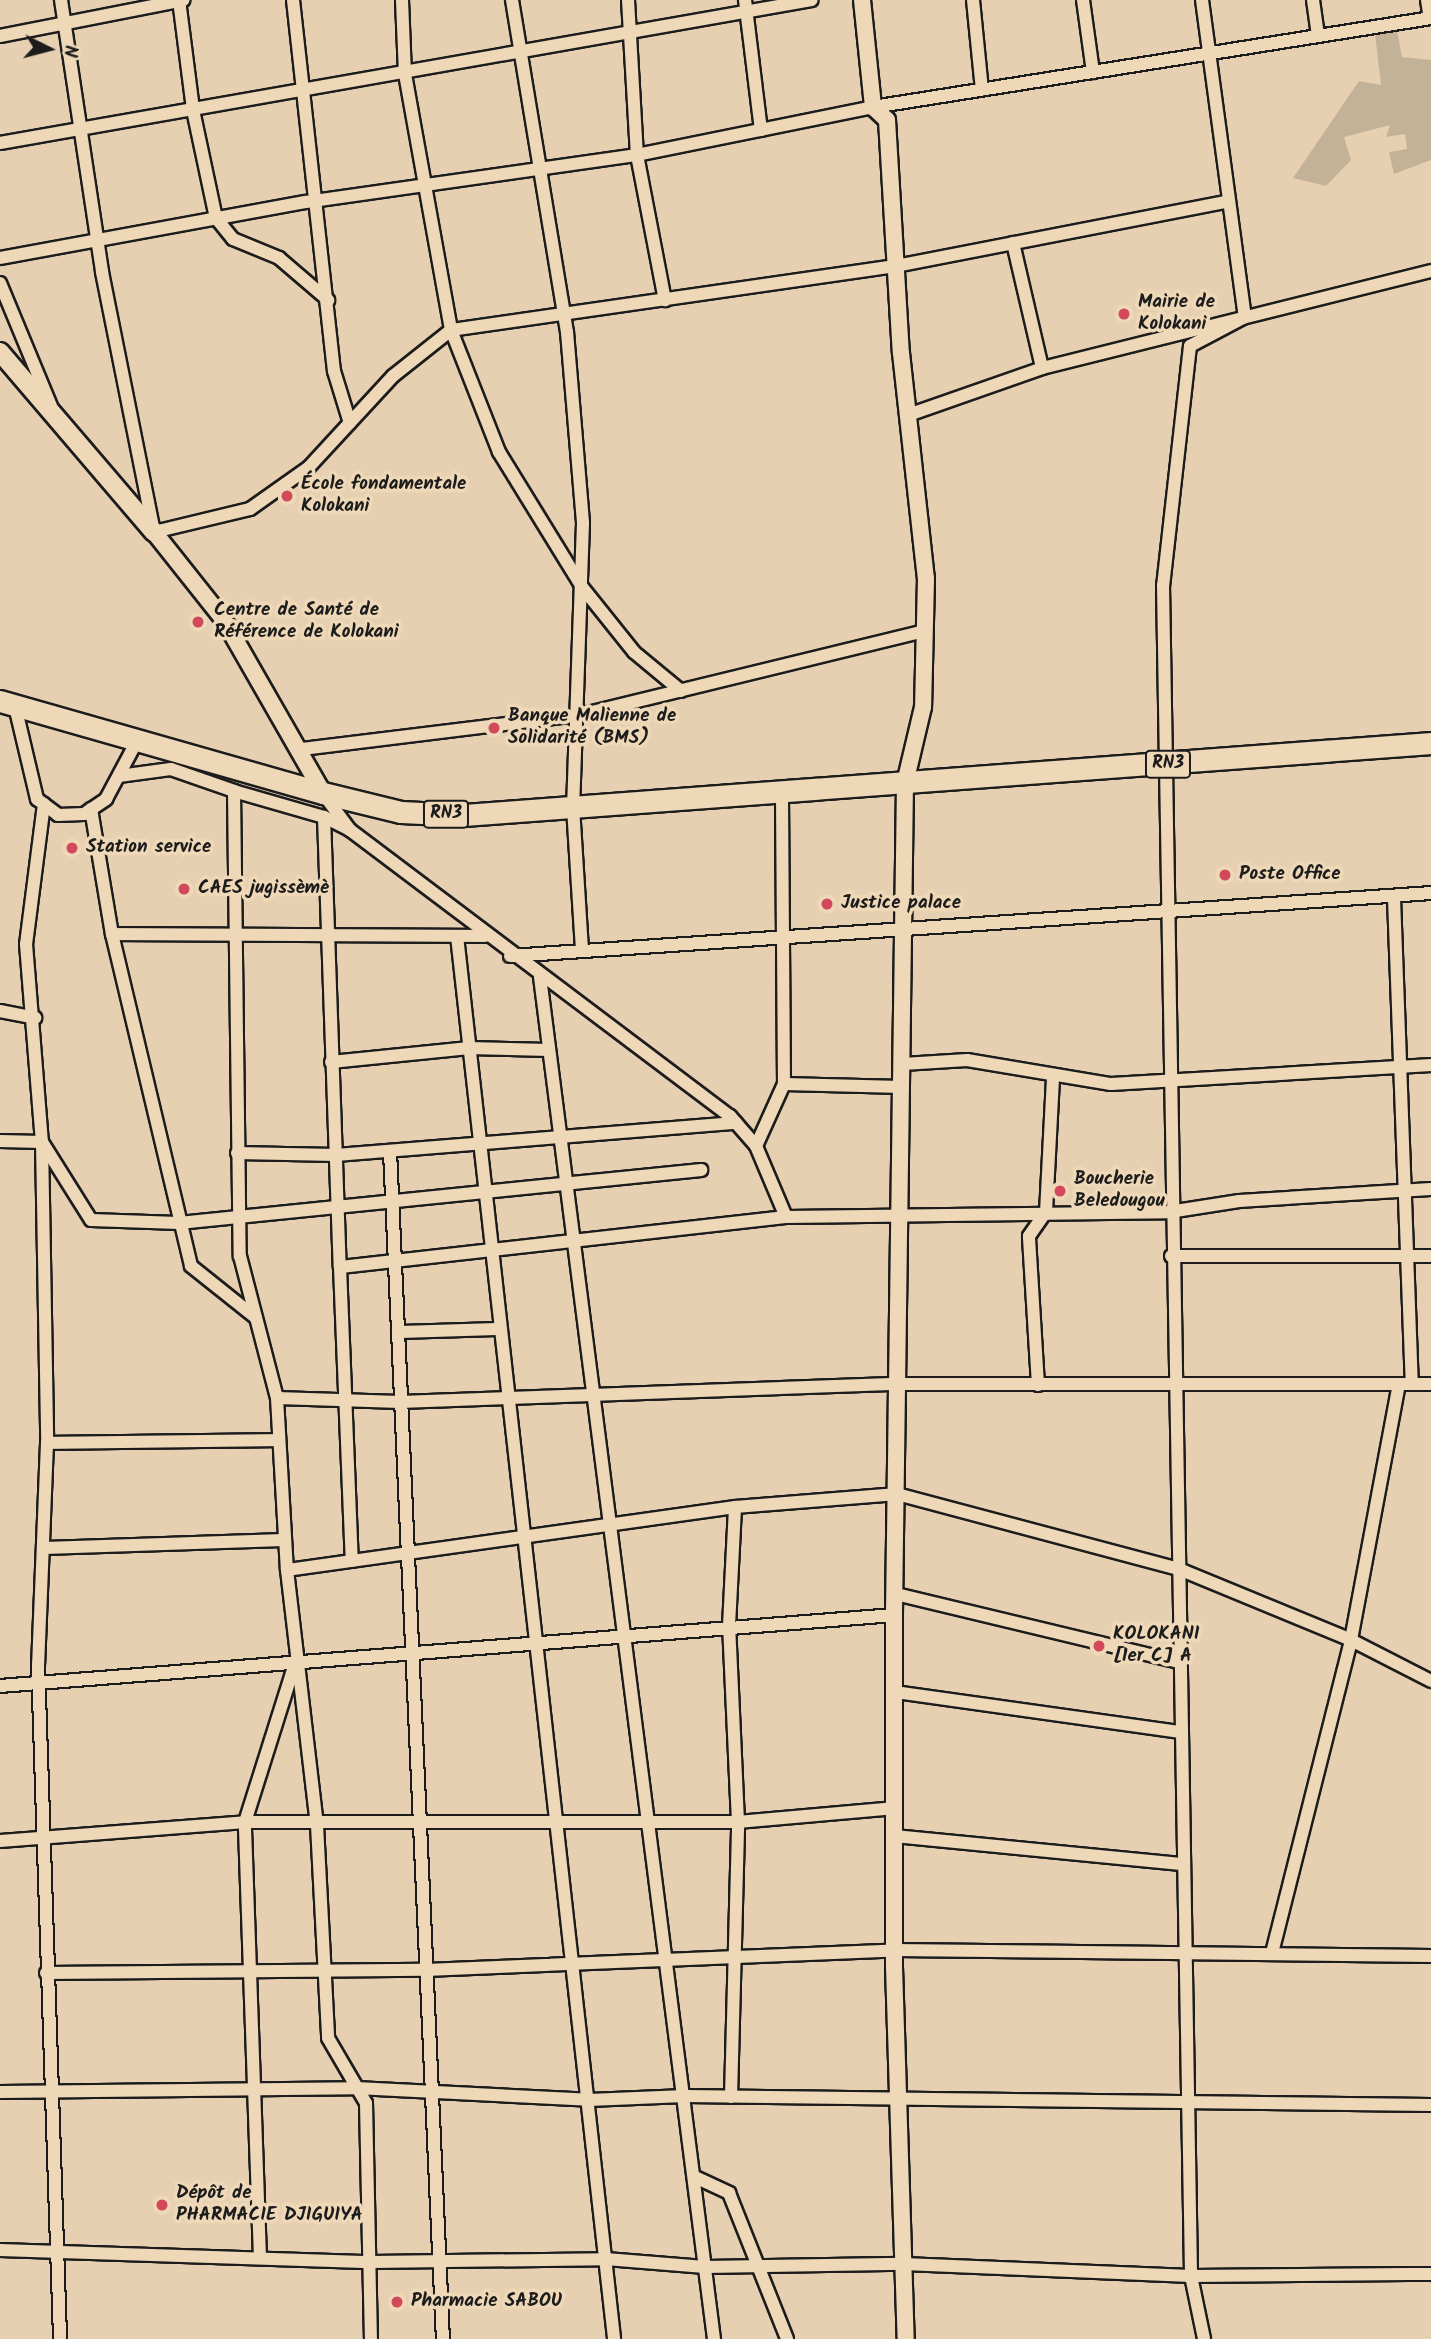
<!DOCTYPE html>
<html>
<head>
<meta charset="utf-8">
<style>
  body { margin:0 }
  #map { position:relative; width:1431px; height:2339px; overflow:hidden; background:#e6d0b1; font-family:Kalam,sans-serif }
  div>[style] { position:absolute }
  .green>* { inset:0; background:#c4b298 }
  .roads { filter:drop-shadow(2px 0 #1c1c1c) drop-shadow(-2px 0 #1c1c1c) drop-shadow(0 2px #1c1c1c) drop-shadow(0 -2px #1c1c1c) }
  .minor>* { height:12px; margin:-6px; padding:0 6px; transform-origin:6px; border-radius:6px; background:#eed8b7 }
  .tertiary>* { height:16px; margin:-8px; padding:0 8px; transform-origin:8px; border-radius:8px; background:#eed8b7 }
  .secondary>* { height:18px; margin:-9px; padding:0 9px; transform-origin:9px; border-radius:9px; background:#eed8b7 }
  .trunk>* { height:21px; margin:-10.5px; padding:0 10.5px; transform-origin:10.5px; border-radius:10.5px; background:#eed8b7 }
  .dots>* { width:19px; height:19px; translate:-50% -50%; box-sizing:border-box; border:4px solid #eed8b7; border-radius:50% }
  span { translate:-50% -50%; white-space:nowrap; text-align:center; line-height:1.15; -webkit-text-stroke:7px #eed8b7; paint-order:stroke }
  .shield-label span { padding:2px 5px; background:#eed8b7; border:2px solid; border-radius:5px; -webkit-text-stroke-width:0 }
  .shield-label { font-size:18px; color:#1c1c1c; font-weight:700 }
  .poi-label { font-size:19px; color:#1c1c1c; font-weight:700 }
  .left { translate:0 -50%; text-align:left }
  .north { position:absolute; left:14px; top:14px; width:70px; height:70px; -webkit-text-stroke:5px #eed8b7; paint-order:stroke; rotate:96deg; font-size:19px; font-weight:700; line-height:28px; text-align:center; color:#1c1c1c }
  .north::after { content:''; display:block; margin:auto; width:24px; height:32px; background:#1c1c1c; clip-path:polygon(50% 0,100% 100%,50% 72%,0 100%) }
</style>
</head>
<body>
<div id="map">
  <div class="green">
    <i style="clip-path:polygon(1397px 30px,1402px 57px,1431px 60px,1431px 160px,1394px 174px,1389px 152px,1407px 149px,1405px 134px,1386px 137px,1390px 125px,1344px 137px,1351px 160px,1326px 186px,1293px 178px,1359px 81px,1381px 85px,1375px 34px)"></i>
  </div>
  <div class="roads">
    <div class="minor">
      <i style="left:61px;top:0;width:275px;rotate:81.4deg"></i>
      <i style="left:102px;top:272px;width:265px;rotate:78.7deg"></i>
      <i style="left:154px;top:532px;width:99px;rotate:-13.5deg"></i>
      <i style="left:250px;top:509px;width:72px;rotate:-35.4deg"></i>
      <i style="left:309px;top:467px;width:124px;rotate:-47.3deg"></i>
      <i style="left:393px;top:376px;width:74px;rotate:-38.4deg"></i>
      <i style="left:451px;top:330px;width:450px;rotate:-8.2deg"></i>
      <i style="left:896px;top:266px;width:339px;rotate:-11deg"></i>
      <i style="left:179px;top:0;width:111px;rotate:82.7deg"></i>
      <i style="left:193px;top:110px;width:110px;rotate:78deg"></i>
      <i style="left:216px;top:218px;width:27px;rotate:51deg"></i>
      <i style="left:233px;top:239px;width:50px;rotate:22.4deg"></i>
      <i style="left:279px;top:258px;width:65px;rotate:40.6deg"></i>
      <i style="left:293px;top:0;width:373px;rotate:83.7deg"></i>
      <i style="left:334px;top:371px;width:54px;rotate:72.9deg"></i>
      <i style="left:402px;top:0;width:74px;rotate:87.7deg"></i>
      <i style="left:405px;top:74px;width:260px;rotate:79.8deg"></i>
      <i style="left:451px;top:330px;width:131px;rotate:68.5deg"></i>
      <i style="left:499px;top:452px;width:158px;rotate:58.4deg"></i>
      <i style="left:582px;top:587px;width:83px;rotate:51.3deg"></i>
      <i style="left:634px;top:652px;width:61px;rotate:39.7deg"></i>
      <i style="left:512px;top:0;width:337px;rotate:80.6deg"></i>
      <i style="left:567px;top:332px;width:192px;rotate:85.2deg"></i>
      <i style="left:583px;top:523px;width:284px;rotate:92deg"></i>
      <i style="left:573px;top:807px;width:144px;rotate:86.4deg"></i>
      <i style="left:628px;top:0;width:155px;rotate:86.7deg"></i>
      <i style="left:637px;top:155px;width:148px;rotate:79.1deg"></i>
      <i style="left:745px;top:0;width:131px;rotate:83deg"></i>
      <i style="left:973px;top:0;width:90px;rotate:84.3deg"></i>
      <i style="left:1083px;top:0;width:73px;rotate:82.1deg"></i>
      <i style="left:1202px;top:0;width:320px;rotate:82.3deg"></i>
      <i style="left:1245px;top:317px;width:62px;rotate:152.2deg"></i>
      <i style="left:1190px;top:346px;width:241px;rotate:96.4deg"></i>
      <i style="left:1163px;top:585px;width:1691px;rotate:89.05deg"></i>
      <i style="left:1191px;top:2276px;width:64px;rotate:78.3deg"></i>
      <i style="left:1313px;top:0;width:36px;rotate:82deg"></i>
      <i style="left:1427px;top:0;width:18px;rotate:81deg"></i>
      <i style="left:0;top:36px;width:187px;rotate:-11.1deg"></i>
      <i style="left:0;top:143px;width:824px;rotate:-9.99deg"></i>
      <i style="left:1013px;top:243px;width:128px;rotate:76.9deg"></i>
      <i style="left:0;top:258px;width:311px;rotate:-10.4deg"></i>
      <i style="left:306px;top:202px;width:334px;rotate:-8.1deg"></i>
      <i style="left:637px;top:155px;width:241px;rotate:-11.5deg"></i>
      <i style="left:873px;top:107px;width:565px;rotate:-9.06deg"></i>
      <i style="left:0;top:283px;width:133px;rotate:67.5deg"></i>
      <i style="left:911px;top:414px;width:139px;rotate:-19.3deg"></i>
      <i style="left:1042px;top:368px;width:401px;rotate:-14deg"></i>
      <i style="left:15px;top:706px;width:96px;rotate:76.7deg"></i>
      <i style="left:37px;top:799px;width:26px;rotate:37deg"></i>
      <i style="left:58px;top:815px;width:26px;rotate:-2deg"></i>
      <i style="left:84px;top:814px;width:27px;rotate:-34deg"></i>
      <i style="left:106px;top:799px;width:66px;rotate:-61.9deg"></i>
      <i style="left:302px;top:749px;width:280px;rotate:-7deg"></i>
      <i style="left:580px;top:715px;width:355px;rotate:-13.7deg"></i>
      <i style="left:119px;top:776px;width:52px;rotate:-7.7deg"></i>
      <i style="left:171px;top:769px;width:67px;rotate:19.2deg"></i>
      <i style="left:324px;top:795px;width:44px;rotate:53.4deg"></i>
      <i style="left:350px;top:830px;width:476px;rotate:37deg"></i>
      <i style="left:730px;top:1116px;width:40px;rotate:49deg"></i>
      <i style="left:756px;top:1146px;width:77px;rotate:67.1deg"></i>
      <i style="left:44px;top:804px;width:141px;rotate:97.3deg"></i>
      <i style="left:26px;top:944px;width:199px;rotate:85.4deg"></i>
      <i style="left:42px;top:1142px;width:301px;rotate:89deg"></i>
      <i style="left:47px;top:1443px;width:221px;rotate:92.3deg"></i>
      <i style="left:38px;top:1664px;width:675px;rotate:88.13deg"></i>
      <i style="left:91px;top:809px;width:127px;rotate:80.5deg"></i>
      <i style="left:112px;top:934px;width:341px;rotate:76.6deg"></i>
      <i style="left:191px;top:1266px;width:82px;rotate:38.6deg"></i>
      <i style="left:324px;top:817px;width:94px;rotate:-163.9deg"></i>
      <i style="left:234px;top:791px;width:465px;rotate:89.3deg"></i>
      <i style="left:240px;top:1256px;width:147px;rotate:75.4deg"></i>
      <i style="left:277px;top:1398px;width:172px;rotate:86.7deg"></i>
      <i style="left:287px;top:1570px;width:257px;rotate:83.3deg"></i>
      <i style="left:317px;top:1825px;width:213px;rotate:87deg"></i>
      <i style="left:328px;top:2038px;width:75px;rotate:59.7deg"></i>
      <i style="left:366px;top:2103px;width:236px;rotate:88.8deg"></i>
      <i style="left:350px;top:830px;width:29px;rotate:-153deg"></i>
      <i style="left:324px;top:817px;width:450px;rotate:88deg"></i>
      <i style="left:340px;top:1267px;width:449px;rotate:-6.4deg"></i>
      <i style="left:786px;top:1217px;width:383px;rotate:-0.7deg"></i>
      <i style="left:1169px;top:1212px;width:71px;rotate:-8.9deg"></i>
      <i style="left:1239px;top:1201px;width:192px;rotate:-3.6deg"></i>
      <i style="left:1394px;top:898px;width:486px;rotate:87.9deg"></i>
      <i style="left:112px;top:934px;width:373px;rotate:0.3deg"></i>
      <i style="left:457px;top:936px;width:1412px;rotate:83.61deg"></i>
      <i style="left:510px;top:956px;width:923px;rotate:-3.91deg"></i>
      <i style="left:540px;top:977px;width:1373px;rotate:82.72deg"></i>
      <i style="left:0;top:1011px;width:36px;rotate:11deg"></i>
      <i style="left:331px;top:1062px;width:139px;rotate:-5.8deg"></i>
      <i style="left:469px;top:1048px;width:80px;rotate:1.4deg"></i>
      <i style="left:903px;top:1064px;width:64px;rotate:-3.6deg"></i>
      <i style="left:967px;top:1060px;width:146px;rotate:9.5deg"></i>
      <i style="left:1111px;top:1084px;width:321px;rotate:-3.4deg"></i>
      <i style="left:784px;top:1084px;width:118px;rotate:1.5deg"></i>
      <i style="left:0;top:1141px;width:42px;rotate:1.4deg"></i>
      <i style="left:42px;top:1142px;width:92px;rotate:57.9deg"></i>
      <i style="left:91px;top:1220px;width:88px;rotate:2deg"></i>
      <i style="left:179px;top:1223px;width:525px;rotate:-5.8deg"></i>
      <i style="left:756px;top:1146px;width:68px;rotate:-65.7deg"></i>
      <i style="left:784px;top:1084px;width:292px;rotate:-90.4deg"></i>
      <i style="left:390px;top:1151px;width:1189px;rotate:87.45deg"></i>
      <i style="left:237px;top:1153px;width:99px;rotate:1.2deg"></i>
      <i style="left:336px;top:1155px;width:401px;rotate:-4.6deg"></i>
      <i style="left:1171px;top:1256px;width:260px"></i>
      <i style="left:340px;top:1267px;width:294px;rotate:87.7deg"></i>
      <i style="left:398px;top:1332px;width:101px;rotate:-1.7deg"></i>
      <i style="left:1038px;top:1385px;width:149px;rotate:-93.5deg"></i>
      <i style="left:1029px;top:1236px;width:29px;rotate:-55deg"></i>
      <i style="left:1046px;top:1212px;width:135px;rotate:-87deg"></i>
      <i style="left:277px;top:1398px;width:123px;rotate:1.9deg"></i>
      <i style="left:400px;top:1402px;width:498px;rotate:-2.1deg"></i>
      <i style="left:898px;top:1384px;width:533px"></i>
      <i style="left:47px;top:1443px;width:232px;rotate:-0.7deg"></i>
      <i style="left:43px;top:1548px;width:242px;rotate:-1.9deg"></i>
      <i style="left:287px;top:1570px;width:452px;rotate:-8deg"></i>
      <i style="left:735px;top:1507px;width:163px;rotate:-4.6deg"></i>
      <i style="left:897px;top:1494px;width:292px;rotate:14.9deg"></i>
      <i style="left:1179px;top:1569px;width:186px;rotate:22.4deg"></i>
      <i style="left:1351px;top:1640px;width:90px;rotate:27.1deg"></i>
      <i style="left:896px;top:1594px;width:291px;rotate:13.5deg"></i>
      <i style="left:0;top:1686px;width:897px;rotate:-4.54deg"></i>
      <i style="left:895px;top:1692px;width:288px;rotate:8deg"></i>
      <i style="left:895px;top:1836px;width:289px;rotate:5.6deg"></i>
      <i style="left:0;top:1841px;width:246px;rotate:-4.4deg"></i>
      <i style="left:245px;top:1822px;width:493px"></i>
      <i style="left:738px;top:1822px;width:158px;rotate:-5.1deg"></i>
      <i style="left:1272px;top:1953px;width:323px;rotate:-75.8deg"></i>
      <i style="left:1351px;top:1640px;width:260px;rotate:-79.4deg"></i>
      <i style="left:46px;top:1973px;width:380px;rotate:-0.5deg"></i>
      <i style="left:426px;top:1970px;width:468px;rotate:-2.4deg"></i>
      <i style="left:894px;top:1950px;width:537px;rotate:0.64deg"></i>
      <i style="left:0;top:2092px;width:356px;rotate:-0.6deg"></i>
      <i style="left:356px;top:2088px;width:233px;rotate:2.9deg"></i>
      <i style="left:589px;top:2100px;width:96px;rotate:-2.4deg"></i>
      <i style="left:685px;top:2096px;width:746px;rotate:0.69deg"></i>
      <i style="left:731px;top:2097px;width:275px;rotate:-88.5deg"></i>
      <i style="left:738px;top:1822px;width:196px;rotate:-92.6deg"></i>
      <i style="left:729px;top:1626px;width:119px;rotate:-87.1deg"></i>
      <i style="left:695px;top:2177px;width:38px;rotate:25deg"></i>
      <i style="left:729px;top:2193px;width:157px;rotate:68.3deg"></i>
      <i style="left:0;top:2250px;width:371px;rotate:1.9deg"></i>
      <i style="left:371px;top:2262px;width:235px;rotate:-0.7deg"></i>
      <i style="left:606px;top:2259px;width:99px;rotate:4.6deg"></i>
      <i style="left:705px;top:2267px;width:199px;rotate:-0.9deg"></i>
      <i style="left:904px;top:2264px;width:287px;rotate:2.4deg"></i>
      <i style="left:1191px;top:2276px;width:240px;rotate:-0.5deg"></i>
      <i style="left:260px;top:2258px;width:436px;rotate:-92deg"></i>
      <i style="left:245px;top:1822px;width:167px;rotate:-72.5deg"></i>
    </div>
    <div class="tertiary">
      <i style="left:862px;top:0;width:108px;rotate:84.1deg"></i>
      <i style="left:873px;top:107px;width:19px;rotate:43deg"></i>
      <i style="left:887px;top:120px;width:233px;rotate:86.6deg"></i>
      <i style="left:901px;top:353px;width:226px;rotate:83.7deg"></i>
      <i style="left:926px;top:578px;width:129px;rotate:91.3deg"></i>
      <i style="left:923px;top:707px;width:78px;rotate:103.3deg"></i>
      <i style="left:905px;top:783px;width:832px;rotate:90.76deg"></i>
      <i style="left:894px;top:1615px;width:352px;rotate:90deg"></i>
      <i style="left:894px;top:1967px;width:372px;rotate:88.2deg"></i>
      <i style="left:154px;top:532px;width:112px;rotate:51.5deg"></i>
      <i style="left:224px;top:620px;width:199px;rotate:60.2deg"></i>
    </div>
    <div class="secondary">
      <i style="left:0;top:352px;width:237px;rotate:49.5deg"></i>
    </div>
    <div class="trunk">
      <i style="left:0;top:701px;width:336px;rotate:15.9deg"></i>
      <i style="left:323px;top:793px;width:80px;rotate:13.7deg"></i>
      <i style="left:401px;top:812px;width:63px;rotate:2.7deg"></i>
      <i style="left:464px;top:815px;width:970px;rotate:-4.26deg"></i>
    </div>
  </div>
  <div class="dots">
    <i style="left:1124px;top:314px;background:#d1495b"></i>
    <i style="left:287px;top:496px;background:#d1495b"></i>
    <i style="left:198px;top:622px;background:#d1495b"></i>
    <i style="left:494px;top:728px;background:#d1495b"></i>
    <i style="left:72px;top:848px;background:#d1495b"></i>
    <i style="left:1225px;top:875px;background:#d1495b"></i>
    <i style="left:184px;top:889px;background:#d1495b"></i>
    <i style="left:827px;top:904px;background:#d1495b"></i>
    <i style="left:1060px;top:1191px;background:#d1495b"></i>
    <i style="left:1099px;top:1646px;background:#d1495b"></i>
    <i style="left:162px;top:2205px;background:#d1495b"></i>
    <i style="left:397px;top:2302px;background:#d1495b"></i>
  </div>
  <div class="shield-label">
    <span style="left:1168px;top:764px">RN3</span>
    <span style="left:446px;top:814px">RN3</span>
  </div>
  <div class="poi-label">
    <span class="left" style="left:1138px;top:314px">Mairie de<br>Kolokani</span>
    <span class="left" style="left:301px;top:496px">École fondamentale<br>Kolokani</span>
    <span class="left" style="left:214px;top:622px">Centre de Santé de<br>Référence de Kolokani</span>
    <span class="left" style="left:508px;top:728px">Banque Malienne de<br>Solidarité (BMS)</span>
    <span class="left" style="left:86px;top:848px">Station service</span>
    <span class="left" style="left:1239px;top:875px">Poste Office</span>
    <span class="left" style="left:198px;top:889px">CAES jugissèmè</span>
    <span class="left" style="left:841px;top:904px">Justice palace</span>
    <span class="left" style="left:1074px;top:1191px">Boucherie<br>Beledougou</span>
    <span class="left" style="left:1113px;top:1646px">KOLOKANI<br>[1er C] A</span>
    <span class="left" style="left:176px;top:2205px">Dépôt de<br>PHARMACIE DJIGUIYA</span>
    <span class="left" style="left:411px;top:2302px">Pharmacie SABOU</span>
  </div>
  <div class="north">N</div>
</div>
</body>
</html>
